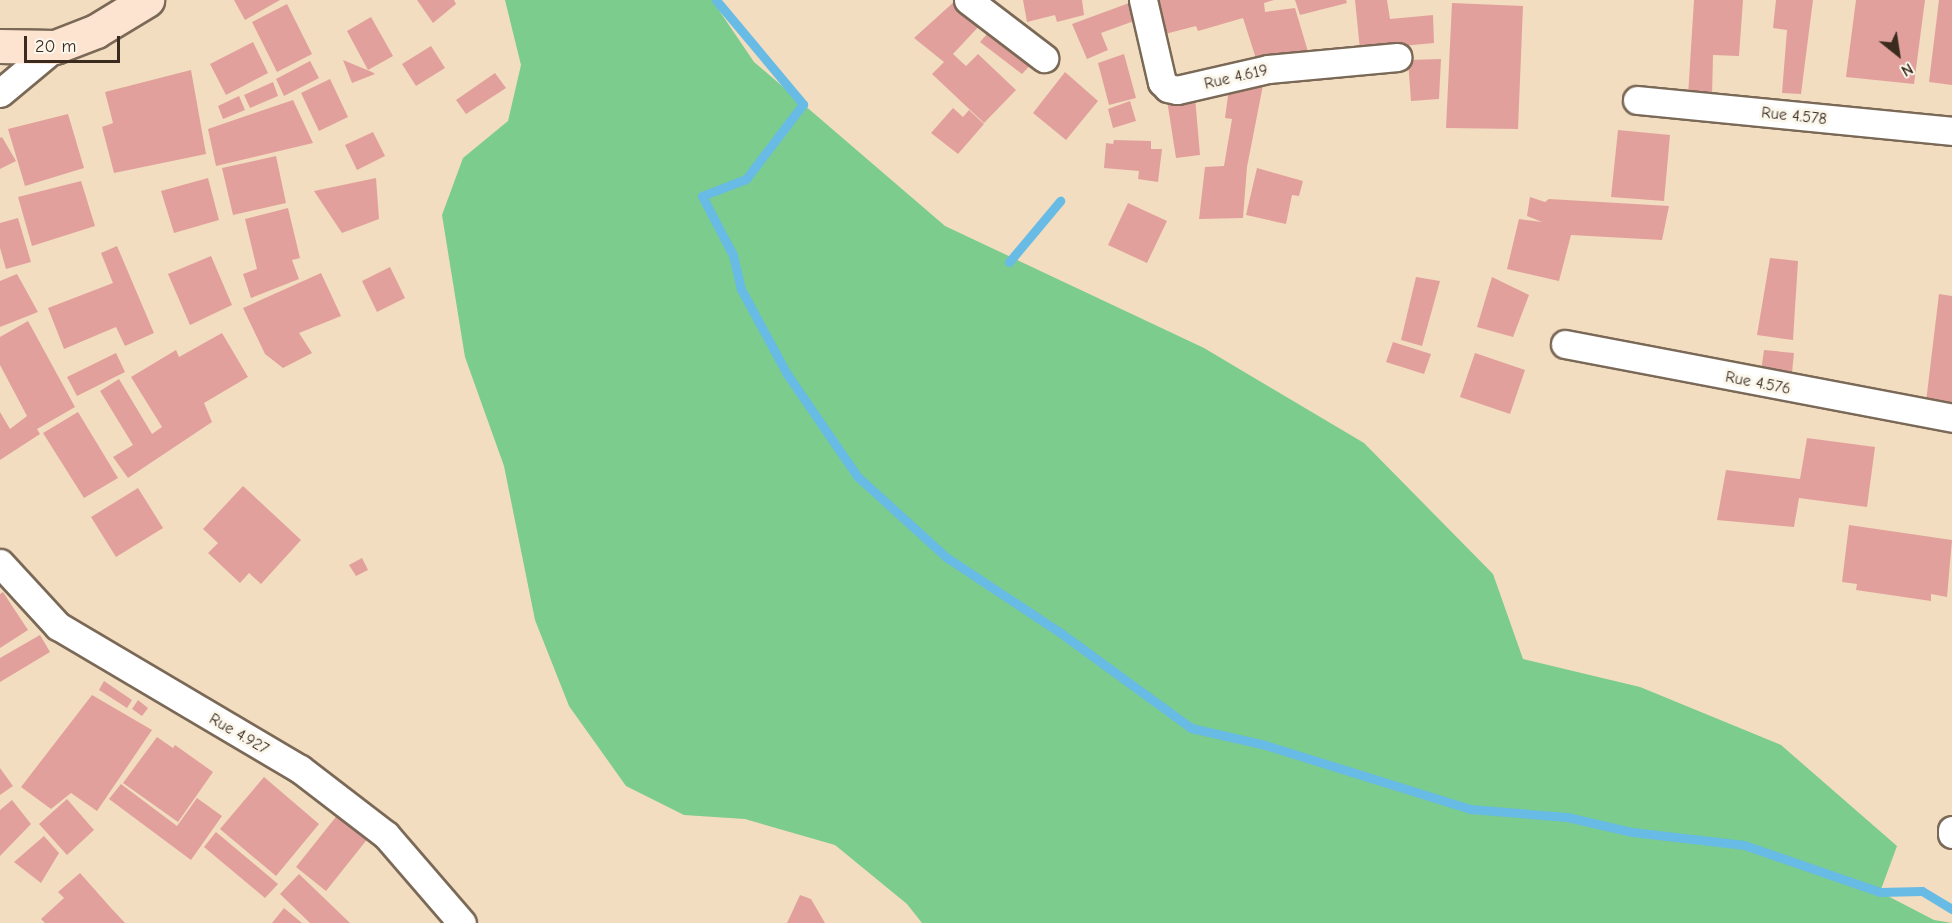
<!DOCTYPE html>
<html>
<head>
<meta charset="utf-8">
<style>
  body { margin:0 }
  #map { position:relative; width:1952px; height:923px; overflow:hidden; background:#f2ddc0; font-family:"Comic Neue",sans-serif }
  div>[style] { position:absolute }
  .green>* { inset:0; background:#7bcc8d }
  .stream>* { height:9px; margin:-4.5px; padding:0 4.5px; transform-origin:4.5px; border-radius:4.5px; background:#68bbe4 }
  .building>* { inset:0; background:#e2a09c }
  .roads { filter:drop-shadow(2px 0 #7b6957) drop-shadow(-2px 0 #7b6957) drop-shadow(0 2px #7b6957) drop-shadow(0 -2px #7b6957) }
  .street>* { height:27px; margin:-13.5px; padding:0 13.5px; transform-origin:13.5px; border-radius:13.5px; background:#fff }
  .secondary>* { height:33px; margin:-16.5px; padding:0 16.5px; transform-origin:16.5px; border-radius:16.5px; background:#fde4d1 }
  span { translate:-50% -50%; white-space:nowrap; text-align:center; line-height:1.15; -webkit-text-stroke:6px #fbf7ec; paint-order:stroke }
  .street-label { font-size:16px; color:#3b2a1e }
  .north { position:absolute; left:1868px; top:24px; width:60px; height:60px; -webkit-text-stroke:4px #fbf7ec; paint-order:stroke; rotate:150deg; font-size:16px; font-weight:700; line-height:24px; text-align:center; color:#3b2a1e }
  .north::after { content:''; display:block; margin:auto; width:21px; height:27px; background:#3b2a1e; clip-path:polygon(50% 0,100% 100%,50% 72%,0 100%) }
  .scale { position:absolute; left:24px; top:36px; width:96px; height:27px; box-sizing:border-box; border:3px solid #3b2a1e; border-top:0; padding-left:8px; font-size:18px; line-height:21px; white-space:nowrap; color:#3b2a1e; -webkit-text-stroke:4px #fbf7ec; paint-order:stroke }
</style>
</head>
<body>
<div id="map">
  <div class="green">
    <i style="clip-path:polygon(505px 0,712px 0,754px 62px,945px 226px,1204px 348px,1364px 443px,1493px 574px,1523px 659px,1640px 687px,1781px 745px,1897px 846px,1880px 892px,1934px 920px,1952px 923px,922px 923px,907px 904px,835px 845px,745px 819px,684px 815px,626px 786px,569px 706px,535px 620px,504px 466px,465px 357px,442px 215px,463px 158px,508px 121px,521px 65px)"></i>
  </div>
  <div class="stream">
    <i style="left:716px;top:0;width:136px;rotate:50.1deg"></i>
    <i style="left:803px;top:104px;width:94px;rotate:127.2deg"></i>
    <i style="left:746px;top:179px;width:47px;rotate:158.9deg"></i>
    <i style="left:702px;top:196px;width:67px;rotate:62.3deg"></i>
    <i style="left:733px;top:255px;width:35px;rotate:77deg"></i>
    <i style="left:741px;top:289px;width:97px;rotate:61.6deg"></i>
    <i style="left:787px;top:374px;width:124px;rotate:55.5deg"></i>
    <i style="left:857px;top:476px;width:120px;rotate:42.3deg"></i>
    <i style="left:946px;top:557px;width:134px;rotate:33.5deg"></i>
    <i style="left:1058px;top:631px;width:165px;rotate:36.1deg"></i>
    <i style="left:1191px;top:728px;width:76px;rotate:12.9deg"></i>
    <i style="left:1265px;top:745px;width:215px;rotate:17.3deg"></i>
    <i style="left:1470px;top:809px;width:97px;rotate:4.7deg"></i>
    <i style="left:1567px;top:817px;width:67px;rotate:13deg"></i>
    <i style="left:1632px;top:832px;width:113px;rotate:6.6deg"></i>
    <i style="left:1744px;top:845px;width:144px;rotate:19.1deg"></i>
    <i style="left:1880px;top:892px;width:42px;rotate:-1.4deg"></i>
    <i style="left:1922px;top:891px;width:35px;rotate:31deg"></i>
    <i style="left:1009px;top:262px;width:80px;rotate:-50.1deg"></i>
  </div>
  <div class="building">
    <i style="clip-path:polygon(234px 0,280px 0,245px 20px)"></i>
    <i style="clip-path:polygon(417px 0,454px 0,456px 4px,433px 23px)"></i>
    <i style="clip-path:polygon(956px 0,982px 23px,953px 54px,966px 66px,978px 54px,1016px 90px,984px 123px,932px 74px,944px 62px,914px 38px)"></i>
    <i style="clip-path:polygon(1023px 0,1082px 0,1084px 15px,1057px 22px,1055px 15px,1027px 22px)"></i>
    <i style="clip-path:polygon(1154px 0,1274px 0,1264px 3px,1265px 12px,1295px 8px,1309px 55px,1258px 65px,1243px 18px,1198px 31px,1196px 26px,1161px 35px)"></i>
    <i style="clip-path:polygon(1295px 0,1346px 0,1347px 3px,1300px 15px)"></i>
    <i style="clip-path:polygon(1355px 0,1387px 0,1390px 19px,1433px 15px,1434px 43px,1360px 50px)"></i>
    <i style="clip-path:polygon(1694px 0,1743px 0,1739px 56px,1713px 55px,1712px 98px,1688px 96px)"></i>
    <i style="clip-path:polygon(1776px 0,1813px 0,1801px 94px,1782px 93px,1787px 30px,1773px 28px)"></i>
    <i style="clip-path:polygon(1856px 0,1925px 0,1914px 84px,1846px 77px)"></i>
    <i style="clip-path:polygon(1939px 0,1952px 0,1952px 85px,1929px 82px)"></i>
    <i style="clip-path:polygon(1129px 3px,1134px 21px,1101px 33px,1108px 50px,1087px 59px,1072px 24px)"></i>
    <i style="clip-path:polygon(1452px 3px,1523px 6px,1518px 129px,1446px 128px)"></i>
    <i style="clip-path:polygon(287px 4px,312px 54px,277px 72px,252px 22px)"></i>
    <i style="clip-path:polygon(371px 17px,393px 56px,368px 70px,347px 31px)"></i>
    <i style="clip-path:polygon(995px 25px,1039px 56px,1022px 74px,980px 42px)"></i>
    <i style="clip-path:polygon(253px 42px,268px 73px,226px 95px,210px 64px)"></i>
    <i style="clip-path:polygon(431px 46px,445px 68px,416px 86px,402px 64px)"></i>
    <i style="clip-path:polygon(1124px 54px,1136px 98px,1109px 105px,1098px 63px)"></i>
    <i style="clip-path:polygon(1441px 59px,1439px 99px,1411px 101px,1408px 60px)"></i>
    <i style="clip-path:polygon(343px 60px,372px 72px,375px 74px,352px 83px)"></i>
    <i style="clip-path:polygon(310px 61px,319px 78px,284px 96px,276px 79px)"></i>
    <i style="clip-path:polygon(191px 70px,206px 154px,114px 173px,102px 127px,113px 123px,105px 92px)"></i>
    <i style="clip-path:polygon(1266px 70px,1247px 167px,1243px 218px,1199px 219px,1205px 167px,1224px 166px,1232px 119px,1225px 118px,1230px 81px)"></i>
    <i style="clip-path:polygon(1065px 72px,1098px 101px,1066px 140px,1033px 113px)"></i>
    <i style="clip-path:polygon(495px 73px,506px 88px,466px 114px,456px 100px)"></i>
    <i style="clip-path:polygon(330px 79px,348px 117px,319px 131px,301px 93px)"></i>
    <i style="clip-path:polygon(273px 82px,278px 96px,250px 108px,244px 95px)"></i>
    <i style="clip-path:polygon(239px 96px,245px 110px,223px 119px,218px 106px)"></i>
    <i style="clip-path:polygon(1195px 97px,1200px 155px,1176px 158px,1167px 100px)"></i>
    <i style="clip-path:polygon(293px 100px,313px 143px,216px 166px,208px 129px)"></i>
    <i style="clip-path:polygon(1130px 101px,1136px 121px,1113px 128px,1108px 109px)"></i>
    <i style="clip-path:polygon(953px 108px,963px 117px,969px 110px,984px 124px,958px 154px,931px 133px)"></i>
    <i style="clip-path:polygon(68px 114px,84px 168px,25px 186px,8px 129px)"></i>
    <i style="clip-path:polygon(1618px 130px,1670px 135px,1664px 201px,1611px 197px)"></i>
    <i style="clip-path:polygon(373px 132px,385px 156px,357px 170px,345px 145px)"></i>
    <i style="clip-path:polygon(2px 137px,16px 161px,0 169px,0 138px)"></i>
    <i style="clip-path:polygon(1114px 140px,1151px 141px,1151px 149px,1162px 149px,1158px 182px,1138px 179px,1139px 171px,1104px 168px,1106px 143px,1113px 144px)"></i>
    <i style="clip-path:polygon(276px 156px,286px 203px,233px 215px,222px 168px)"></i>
    <i style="clip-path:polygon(1257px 168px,1303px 181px,1299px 196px,1292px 195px,1286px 224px,1246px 215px)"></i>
    <i style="clip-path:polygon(208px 178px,219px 220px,174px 233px,161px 191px)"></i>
    <i style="clip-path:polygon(376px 178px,379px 219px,342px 233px,314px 191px)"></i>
    <i style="clip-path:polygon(81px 181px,95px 226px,32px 246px,18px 197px)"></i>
    <i style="clip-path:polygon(1530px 197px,1545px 202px,1549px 199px,1669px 206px,1662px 240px,1571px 235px,1559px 281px,1507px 269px,1519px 219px,1542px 222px,1527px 216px)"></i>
    <i style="clip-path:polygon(1128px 203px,1167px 221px,1147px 263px,1108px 245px)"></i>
    <i style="clip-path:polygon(288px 208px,300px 258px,292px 260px,299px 279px,251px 298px,243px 274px,257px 269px,245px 219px)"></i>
    <i style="clip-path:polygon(18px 218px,31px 262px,6px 269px,0 248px,0 223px)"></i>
    <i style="clip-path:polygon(117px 246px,154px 333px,125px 346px,116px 327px,64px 349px,48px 308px,113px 283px,101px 253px)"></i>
    <i style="clip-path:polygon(211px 256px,232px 305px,190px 325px,168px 274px)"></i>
    <i style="clip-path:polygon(1770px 258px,1798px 261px,1793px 340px,1757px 335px)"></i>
    <i style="clip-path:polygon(390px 267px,405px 298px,377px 312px,362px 281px)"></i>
    <i style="clip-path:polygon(321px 273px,341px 316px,299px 333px,312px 353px,283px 368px,265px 354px,243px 308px)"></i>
    <i style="clip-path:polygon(17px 274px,38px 312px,0 327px,0 281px)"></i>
    <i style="clip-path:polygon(1416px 277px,1440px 281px,1422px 346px,1401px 340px)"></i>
    <i style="clip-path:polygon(1492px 277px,1529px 295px,1513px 337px,1477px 327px)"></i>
    <i style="clip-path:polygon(1939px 294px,1952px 296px,1952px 404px,1926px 402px)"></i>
    <i style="clip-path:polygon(28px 321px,75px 407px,37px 429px,40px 434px,0 460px,0 412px,10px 429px,27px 416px,0 365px,0 337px)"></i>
    <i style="clip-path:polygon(222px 333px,248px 377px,204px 403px,212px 422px,128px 478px,113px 457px,133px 445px,100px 391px,119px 379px,152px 434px,162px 427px,131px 377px,176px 350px,179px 357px)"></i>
    <i style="clip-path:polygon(1393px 342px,1431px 354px,1424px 374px,1386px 362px)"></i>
    <i style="clip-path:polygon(1764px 350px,1794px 353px,1791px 382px,1760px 378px)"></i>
    <i style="clip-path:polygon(116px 353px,125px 372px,77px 396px,67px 377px)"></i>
    <i style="clip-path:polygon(1475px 353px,1525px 370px,1510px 414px,1460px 397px)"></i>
    <i style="clip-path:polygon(78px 412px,118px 478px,84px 498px,43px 433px)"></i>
    <i style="clip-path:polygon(1807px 438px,1875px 447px,1867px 507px,1799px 498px,1794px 527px,1717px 520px,1726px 470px,1800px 479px)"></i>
    <i style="clip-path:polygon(243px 486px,301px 540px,261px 584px,249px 573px,240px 583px,208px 553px,218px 543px,203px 529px)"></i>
    <i style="clip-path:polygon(138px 488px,163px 528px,116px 557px,91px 517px)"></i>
    <i style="clip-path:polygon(1849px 525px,1952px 540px,1947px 597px,1931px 594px,1931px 601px,1856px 590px,1857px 584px,1842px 582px)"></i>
    <i style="clip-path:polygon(362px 558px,368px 570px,356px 576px,349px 565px)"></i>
    <i style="clip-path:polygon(3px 592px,28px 630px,0 648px,0 594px)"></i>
    <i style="clip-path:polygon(40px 635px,50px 652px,0 682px,0 658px)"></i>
    <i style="clip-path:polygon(104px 681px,132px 700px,127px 708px,99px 690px)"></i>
    <i style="clip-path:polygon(92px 695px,152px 730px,97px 811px,71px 793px,51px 809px,21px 787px)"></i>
    <i style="clip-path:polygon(138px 700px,148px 708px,142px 716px,132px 709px)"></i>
    <i style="clip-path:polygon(157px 737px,173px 748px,175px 745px,213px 772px,178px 822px,123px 783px)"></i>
    <i style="clip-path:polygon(0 768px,13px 786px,0 795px)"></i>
    <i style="clip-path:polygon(264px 777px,319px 824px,276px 876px,220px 829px)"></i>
    <i style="clip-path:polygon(121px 784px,177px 826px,197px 798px,222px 816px,191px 860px,109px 799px)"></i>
    <i style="clip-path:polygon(67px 799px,94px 830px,67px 855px,39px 824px)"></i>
    <i style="clip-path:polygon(12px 800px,31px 824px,0 856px,0 810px)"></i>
    <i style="clip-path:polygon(339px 813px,369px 837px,326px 891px,296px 867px)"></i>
    <i style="clip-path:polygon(216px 832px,278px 884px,265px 898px,204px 847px)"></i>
    <i style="clip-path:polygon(44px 836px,59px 853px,41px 883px,14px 862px)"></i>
    <i style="clip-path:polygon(80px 873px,111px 908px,125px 923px,45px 923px,41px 919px,64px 898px,58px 892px)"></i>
    <i style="clip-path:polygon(299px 874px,350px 923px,310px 923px,280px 894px)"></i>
    <i style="clip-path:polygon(800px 895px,811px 899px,825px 923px,787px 923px)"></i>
    <i style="clip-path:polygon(284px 908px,302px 923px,272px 923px)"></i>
  </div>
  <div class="roads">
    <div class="street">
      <i style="left:968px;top:0;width:96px;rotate:37.3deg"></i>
      <i style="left:1143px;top:0;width:84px;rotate:77deg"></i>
      <i style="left:1162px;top:82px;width:8px;rotate:45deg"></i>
      <i style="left:1168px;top:88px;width:9px;rotate:13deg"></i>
      <i style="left:1177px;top:90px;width:93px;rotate:-13deg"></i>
      <i style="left:1268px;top:69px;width:130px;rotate:-5.3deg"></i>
      <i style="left:0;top:93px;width:72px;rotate:-39.9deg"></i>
      <i style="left:1637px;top:100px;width:317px;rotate:5.6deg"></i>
      <i style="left:1565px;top:344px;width:394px;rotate:10.8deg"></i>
      <i style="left:0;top:563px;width:86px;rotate:47.4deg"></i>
      <i style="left:58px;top:626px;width:281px;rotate:30.6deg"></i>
      <i style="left:300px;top:769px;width:108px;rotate:37.5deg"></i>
      <i style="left:386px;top:835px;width:116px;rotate:49.2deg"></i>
      <i style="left:1952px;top:834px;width:4px;rotate:-90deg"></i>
    </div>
    <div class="secondary">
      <i style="left:0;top:46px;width:55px;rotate:1deg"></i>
      <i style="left:55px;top:47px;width:44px;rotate:-21.3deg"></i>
      <i style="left:96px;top:31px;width:60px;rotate:-31.3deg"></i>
    </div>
  </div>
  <div class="street-label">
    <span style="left:1236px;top:77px;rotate:-13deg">Rue 4.619</span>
    <span style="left:1794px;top:116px;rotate:6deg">Rue 4.578</span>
    <span style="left:1758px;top:383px;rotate:11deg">Rue 4.576</span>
    <span style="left:239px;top:734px;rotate:30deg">Rue 4.927</span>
  </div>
  <div class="north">N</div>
  <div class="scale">20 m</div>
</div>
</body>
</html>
